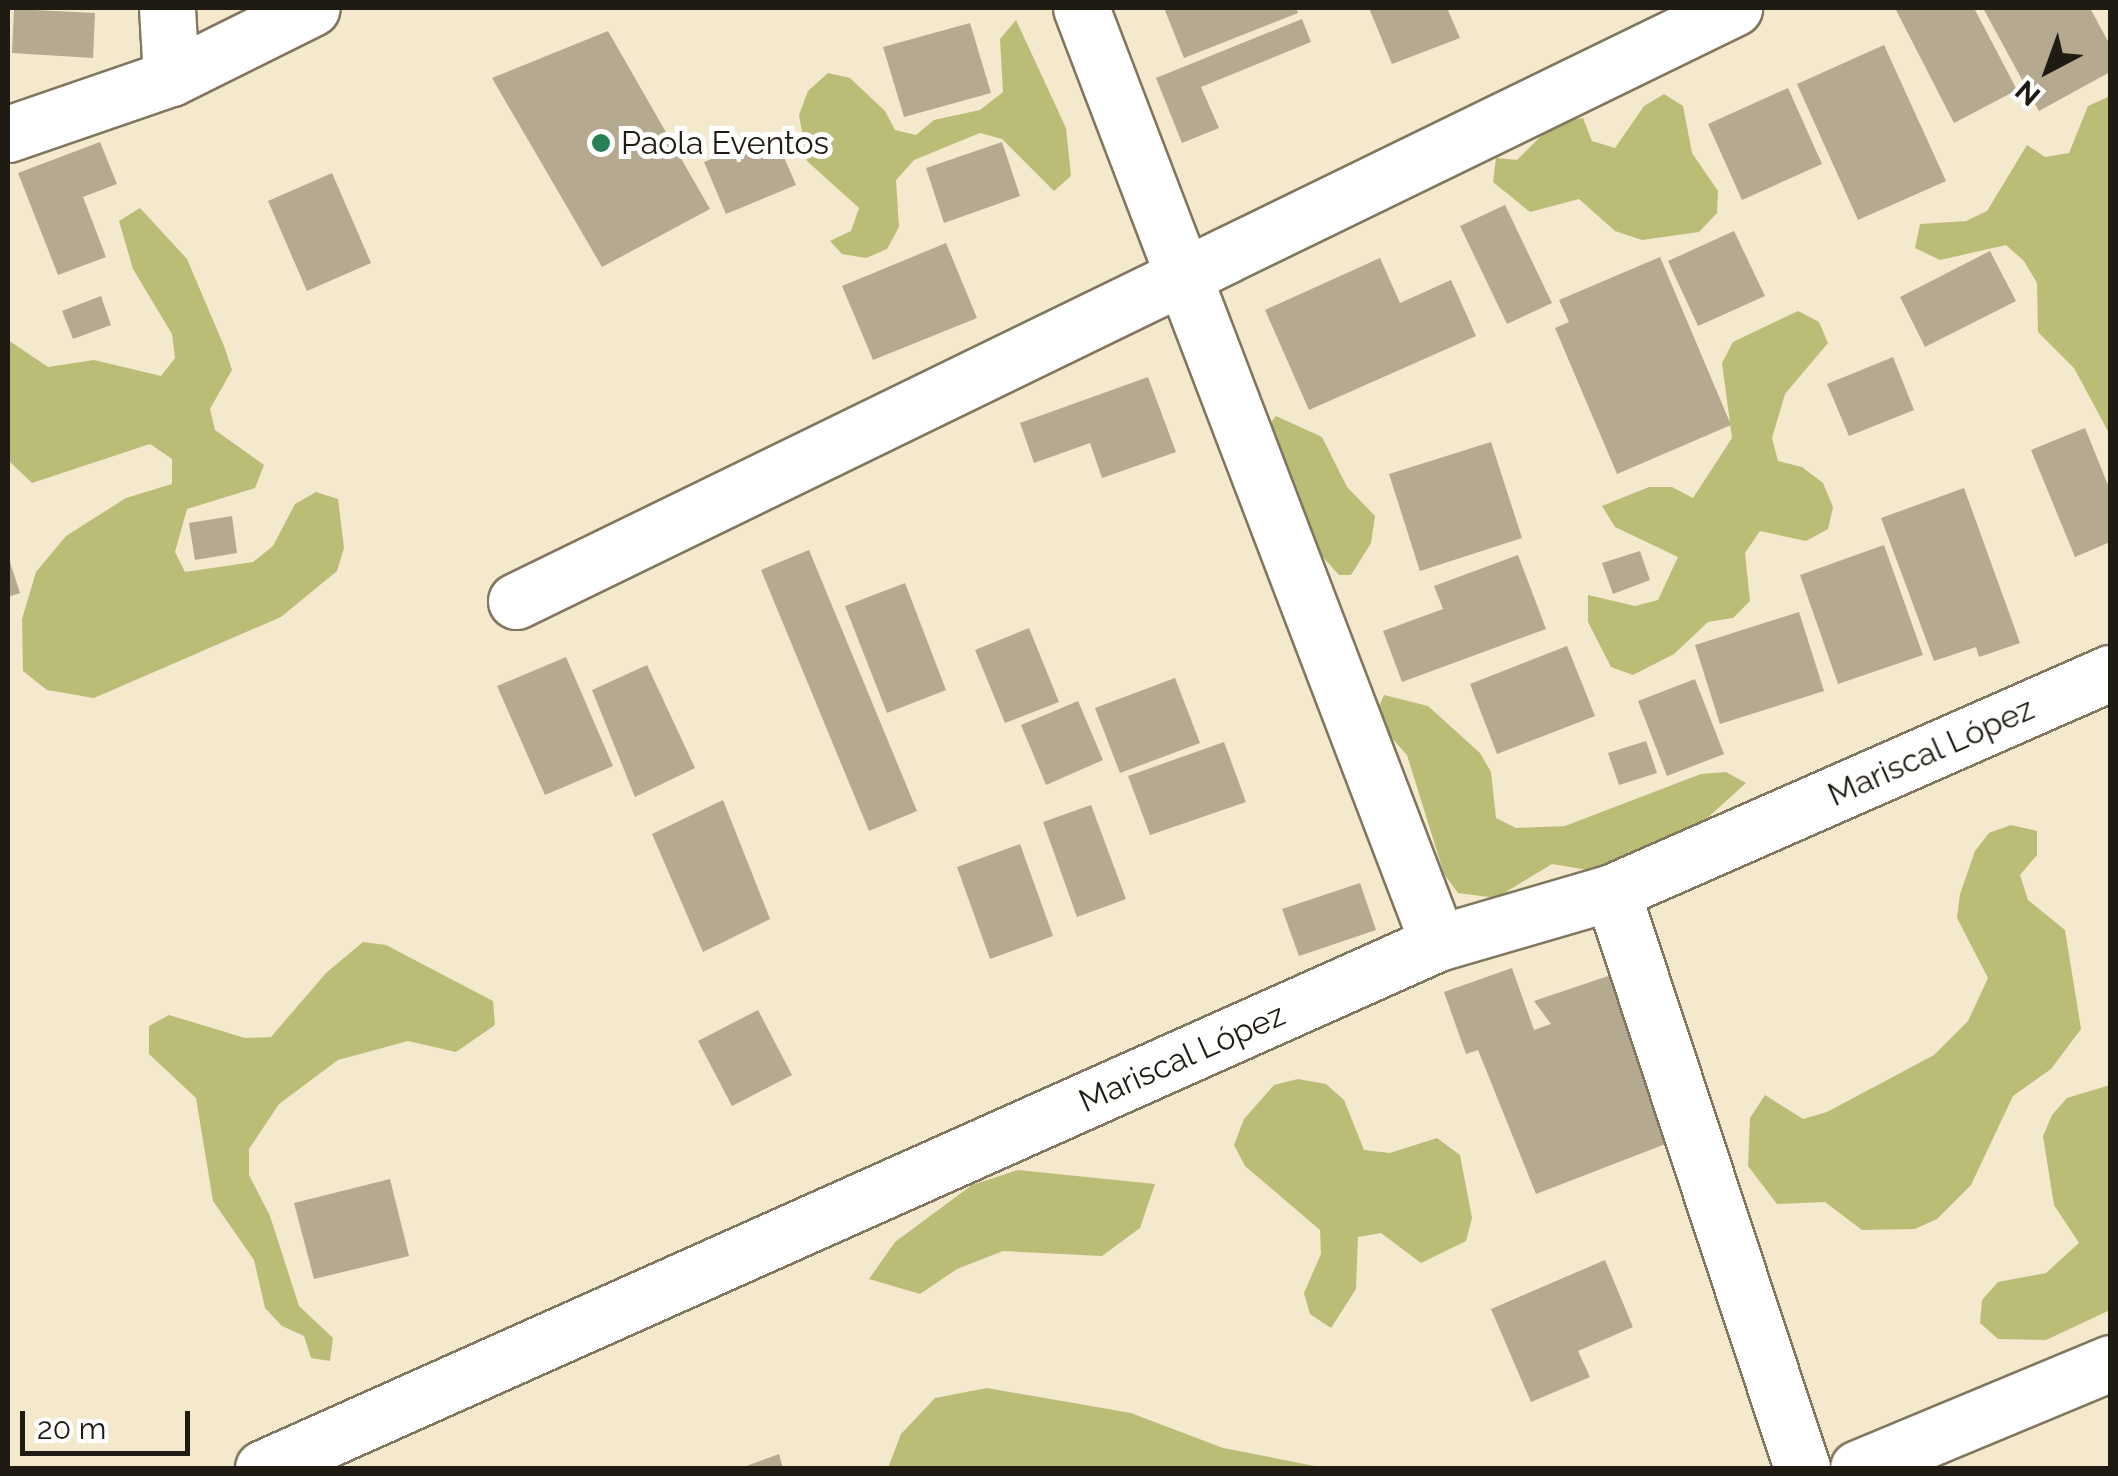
<!DOCTYPE html>
<html>
<head>
<meta charset="utf-8">
<style>
  body { margin:0 }
  #map { position:relative; width:2118px; height:1476px; overflow:hidden; background:#f4e8cd; font-family:Raleway,sans-serif }
  div>[style] { position:absolute }
  .forest>* { inset:0; background:#bbbd77 }
  .building>* { inset:0; background:#b5a990 }
  .roads { filter:drop-shadow(2px 0 #81765e) drop-shadow(-2px 0 #81765e) drop-shadow(0 2px #81765e) drop-shadow(0 -2px #81765e) }
  .street>* { height:55px; margin:-27.5px; padding:0 27.5px; transform-origin:27.5px; border-radius:27.5px; background:#fff }
  .dots>* { width:28px; height:28px; translate:-50% -50%; box-sizing:border-box; border:5px solid #fff; border-radius:50% }
  span { translate:-50% -50%; white-space:nowrap; text-align:center; line-height:1.15; -webkit-text-stroke:10px #fff; paint-order:stroke }
  .poi-label { font-size:32px; color:#201b12 }
  .left { translate:0 -50%; text-align:left }
  .street-label { font-size:32px; color:#201b12 }
  .frame { position:absolute; inset:0; border:10px solid #201b12; pointer-events:none }
  .north { position:absolute; left:1998px; top:20px; width:100px; height:100px; -webkit-text-stroke:8px #fff; paint-order:stroke; rotate:221deg; font-size:28px; font-weight:700; line-height:40px; text-align:center; color:#201b12 }
  .north::after { content:''; display:block; margin:auto; width:35px; height:45px; background:#201b12; clip-path:polygon(50% 0,100% 100%,50% 72%,0 100%) }
  .scale { position:absolute; left:20px; top:1411px; width:170px; height:45px; box-sizing:border-box; border:5px solid #201b12; border-top:0; padding-left:12px; font-size:30px; line-height:35px; white-space:nowrap; color:#201b12; -webkit-text-stroke:8px #fff; paint-order:stroke }
</style>
</head>
<body>
<div id="map">
  <div class="forest">
    <i style="clip-path:polygon(1016px 20px,1066px 128px,1071px 176px,1054px 191px,1002px 139px,980px 133px,914px 160px,896px 180px,899px 227px,887px 249px,866px 258px,842px 254px,830px 241px,851px 231px,859px 208px,807px 161px,799px 115px,808px 91px,828px 73px,850px 78px,885px 111px,895px 130px,916px 135px,934px 120px,980px 110px,1003px 92px,1000px 39px)"></i>
    <i style="clip-path:polygon(1664px 94px,1683px 106px,1692px 153px,1718px 191px,1717px 213px,1699px 232px,1642px 240px,1615px 231px,1579px 199px,1530px 212px,1493px 182px,1496px 158px,1517px 160px,1555px 122px,1583px 118px,1592px 141px,1615px 148px,1644px 106px)"></i>
    <i style="clip-path:polygon(2110px 96px,2110px 435px,2074px 368px,2038px 332px,2037px 283px,2024px 261px,2006px 245px,1940px 260px,1915px 248px,1920px 224px,1966px 221px,1987px 211px,2027px 145px,2045px 157px,2069px 153px,2088px 106px)"></i>
    <i style="clip-path:polygon(140px 208px,187px 259px,224px 346px,232px 370px,210px 409px,215px 430px,264px 465px,255px 488px,187px 509px,175px 552px,185px 572px,253px 562px,273px 546px,295px 504px,316px 492px,338px 499px,344px 548px,337px 571px,281px 617px,94px 698px,47px 690px,23px 671px,22px 619px,36px 572px,66px 536px,126px 498px,172px 484px,172px 459px,150px 444px,32px 483px,8px 460px,8px 340px,48px 367px,94px 360px,161px 376px,175px 358px,172px 334px,133px 269px,119px 221px)"></i>
    <i style="clip-path:polygon(1798px 311px,1819px 322px,1828px 343px,1785px 394px,1772px 438px,1778px 461px,1802px 467px,1823px 483px,1833px 507px,1828px 529px,1806px 541px,1760px 531px,1745px 553px,1750px 601px,1733px 618px,1708px 622px,1674px 654px,1633px 675px,1611px 667px,1588px 622px,1588px 595px,1635px 606px,1658px 600px,1678px 557px,1615px 527px,1602px 506px,1649px 487px,1672px 487px,1693px 498px,1732px 438px,1722px 363px,1733px 342px)"></i>
    <i style="clip-path:polygon(1276px 416px,1322px 437px,1347px 487px,1375px 516px,1371px 543px,1351px 575px,1339px 575px,1304px 536px,1295px 488px,1274px 459px,1269px 425px)"></i>
    <i style="clip-path:polygon(1384px 695px,1428px 706px,1480px 753px,1491px 772px,1496px 818px,1516px 828px,1565px 826px,1701px 774px,1726px 772px,1746px 783px,1694px 830px,1600px 872px,1552px 864px,1496px 898px,1458px 893px,1444px 874px,1407px 755px,1374px 718px)"></i>
    <i style="clip-path:polygon(2011px 825px,2037px 831px,2037px 855px,2020px 875px,2028px 900px,2065px 930px,2081px 1029px,2051px 1069px,2013px 1096px,1971px 1185px,1937px 1219px,1915px 1229px,1862px 1230px,1825px 1202px,1777px 1204px,1748px 1166px,1750px 1118px,1765px 1095px,1803px 1119px,1827px 1112px,1934px 1055px,1968px 1021px,1988px 978px,1957px 918px,1960px 894px,1975px 851px,1989px 833px)"></i>
    <i style="clip-path:polygon(363px 942px,386px 945px,493px 1001px,495px 1025px,456px 1052px,408px 1041px,338px 1060px,279px 1104px,249px 1149px,249px 1175px,270px 1216px,299px 1306px,333px 1338px,330px 1361px,311px 1358px,304px 1336px,282px 1326px,265px 1308px,254px 1260px,213px 1201px,196px 1098px,149px 1054px,149px 1026px,169px 1015px,245px 1038px,271px 1037px,326px 973px)"></i>
    <i style="clip-path:polygon(1298px 1079px,1326px 1084px,1344px 1100px,1364px 1150px,1390px 1153px,1437px 1138px,1460px 1155px,1472px 1218px,1466px 1241px,1421px 1263px,1381px 1233px,1358px 1237px,1356px 1289px,1331px 1328px,1310px 1314px,1304px 1293px,1321px 1254px,1320px 1230px,1245px 1166px,1234px 1145px,1244px 1119px,1274px 1085px)"></i>
    <i style="clip-path:polygon(2110px 1085px,2110px 1310px,2046px 1340px,1998px 1339px,1980px 1323px,1982px 1300px,1998px 1282px,2046px 1273px,2079px 1243px,2054px 1205px,2043px 1136px,2052px 1115px,2067px 1098px)"></i>
    <i style="clip-path:polygon(1018px 1170px,1155px 1184px,1140px 1228px,1102px 1256px,1003px 1251px,957px 1269px,920px 1294px,869px 1279px,895px 1242px,972px 1185px)"></i>
    <i style="clip-path:polygon(987px 1388px,1131px 1413px,1223px 1448px,1325px 1468px,888px 1468px,901px 1434px,935px 1398px)"></i>
  </div>
  <div class="building">
    <i style="clip-path:polygon(1164px 8px,1296px 8px,1298px 13px,1184px 58px)"></i>
    <i style="clip-path:polygon(1369px 8px,1447px 8px,1460px 38px,1392px 64px)"></i>
    <i style="clip-path:polygon(1974px 8px,2017px 90px,1954px 123px,1896px 10px)"></i>
    <i style="clip-path:polygon(1983px 8px,2090px 8px,2110px 45px,2110px 72px,2039px 111px)"></i>
    <i style="clip-path:polygon(14px 9px,95px 13px,93px 58px,12px 53px)"></i>
    <i style="clip-path:polygon(1302px 19px,1311px 42px,1201px 87px,1219px 128px,1182px 143px,1156px 78px)"></i>
    <i style="clip-path:polygon(970px 23px,991px 93px,904px 117px,883px 47px)"></i>
    <i style="clip-path:polygon(608px 31px,710px 209px,602px 267px,492px 78px)"></i>
    <i style="clip-path:polygon(1884px 45px,1946px 181px,1858px 220px,1797px 84px)"></i>
    <i style="clip-path:polygon(1788px 88px,1822px 164px,1742px 200px,1708px 124px)"></i>
    <i style="clip-path:polygon(774px 134px,796px 185px,726px 214px,704px 162px)"></i>
    <i style="clip-path:polygon(100px 142px,117px 184px,83px 197px,106px 257px,58px 275px,18px 173px)"></i>
    <i style="clip-path:polygon(1002px 142px,1020px 196px,944px 223px,926px 168px)"></i>
    <i style="clip-path:polygon(332px 173px,371px 263px,307px 291px,268px 201px)"></i>
    <i style="clip-path:polygon(1505px 205px,1552px 303px,1507px 324px,1460px 226px)"></i>
    <i style="clip-path:polygon(1734px 231px,1765px 296px,1698px 326px,1668px 261px)"></i>
    <i style="clip-path:polygon(946px 243px,977px 318px,873px 360px,842px 286px)"></i>
    <i style="clip-path:polygon(1990px 251px,2016px 301px,1925px 347px,1900px 297px)"></i>
    <i style="clip-path:polygon(1660px 257px,1731px 425px,1617px 474px,1555px 328px,1569px 322px,1559px 300px)"></i>
    <i style="clip-path:polygon(1380px 258px,1400px 303px,1451px 280px,1476px 336px,1309px 410px,1265px 310px)"></i>
    <i style="clip-path:polygon(101px 296px,111px 325px,73px 339px,62px 311px)"></i>
    <i style="clip-path:polygon(1893px 357px,1914px 410px,1849px 436px,1827px 384px)"></i>
    <i style="clip-path:polygon(1148px 377px,1176px 452px,1102px 478px,1090px 443px,1034px 463px,1020px 423px)"></i>
    <i style="clip-path:polygon(2085px 428px,2110px 490px,2110px 542px,2075px 557px,2031px 450px)"></i>
    <i style="clip-path:polygon(1491px 442px,1522px 538px,1420px 571px,1389px 474px)"></i>
    <i style="clip-path:polygon(1964px 488px,2020px 643px,1979px 657px,1976px 647px,1934px 661px,1881px 518px)"></i>
    <i style="clip-path:polygon(232px 516px,237px 553px,195px 560px,189px 523px)"></i>
    <i style="clip-path:polygon(1884px 545px,1923px 655px,1838px 684px,1800px 575px)"></i>
    <i style="clip-path:polygon(809px 550px,917px 811px,869px 831px,761px 570px)"></i>
    <i style="clip-path:polygon(1640px 551px,1650px 580px,1613px 594px,1602px 563px)"></i>
    <i style="clip-path:polygon(1518px 555px,1546px 629px,1402px 682px,1383px 631px,1443px 609px,1434px 586px)"></i>
    <i style="clip-path:polygon(8px 556px,20px 593px,8px 597px)"></i>
    <i style="clip-path:polygon(905px 583px,946px 690px,887px 713px,845px 606px)"></i>
    <i style="clip-path:polygon(1799px 612px,1824px 691px,1720px 724px,1695px 645px)"></i>
    <i style="clip-path:polygon(1029px 628px,1059px 702px,1005px 723px,975px 650px)"></i>
    <i style="clip-path:polygon(1567px 646px,1595px 716px,1497px 754px,1470px 684px)"></i>
    <i style="clip-path:polygon(566px 657px,613px 766px,545px 795px,497px 686px)"></i>
    <i style="clip-path:polygon(647px 665px,695px 768px,635px 797px,592px 690px)"></i>
    <i style="clip-path:polygon(1175px 678px,1200px 743px,1120px 773px,1095px 708px)"></i>
    <i style="clip-path:polygon(1695px 679px,1724px 754px,1667px 776px,1638px 701px)"></i>
    <i style="clip-path:polygon(1078px 701px,1103px 760px,1046px 785px,1021px 725px)"></i>
    <i style="clip-path:polygon(1646px 741px,1657px 773px,1619px 785px,1608px 753px)"></i>
    <i style="clip-path:polygon(1224px 742px,1246px 802px,1150px 835px,1128px 776px)"></i>
    <i style="clip-path:polygon(723px 800px,770px 919px,703px 952px,652px 834px)"></i>
    <i style="clip-path:polygon(1091px 805px,1126px 899px,1077px 917px,1043px 822px)"></i>
    <i style="clip-path:polygon(1020px 844px,1053px 936px,990px 959px,957px 867px)"></i>
    <i style="clip-path:polygon(1360px 883px,1376px 930px,1299px 956px,1282px 909px)"></i>
    <i style="clip-path:polygon(1512px 968px,1534px 1030px,1551px 1024px,1534px 1001px,1626px 970px,1676px 1140px,1536px 1194px,1478px 1050px,1466px 1054px,1444px 992px)"></i>
    <i style="clip-path:polygon(758px 1010px,792px 1075px,732px 1106px,698px 1041px)"></i>
    <i style="clip-path:polygon(390px 1179px,409px 1256px,314px 1279px,294px 1203px)"></i>
    <i style="clip-path:polygon(1605px 1260px,1633px 1327px,1578px 1351px,1590px 1377px,1531px 1402px,1491px 1309px)"></i>
    <i style="clip-path:polygon(779px 1454px,783px 1468px,741px 1468px)"></i>
  </div>
  <div class="roads">
    <div class="street">
      <i style="left:167px;top:8px;width:70px;rotate:86.7deg"></i>
      <i style="left:1081px;top:8px;width:1001px;rotate:69.1deg"></i>
      <i style="left:8px;top:134px;width:172px;rotate:-19deg"></i>
      <i style="left:171px;top:78px;width:157px;rotate:-26.4deg"></i>
      <i style="left:516px;top:601px;width:1355px;rotate:-25.96deg"></i>
      <i style="left:1612px;top:892px;width:607px;rotate:71.74deg"></i>
      <i style="left:263px;top:1468px;width:1287px;rotate:-24.08deg"></i>
      <i style="left:1438px;top:943px;width:181px;rotate:-16.3deg"></i>
      <i style="left:1612px;top:892px;width:544px;rotate:-23.74deg"></i>
      <i style="left:1858px;top:1468px;width:273px;rotate:-22.6deg"></i>
    </div>
  </div>
  <div class="dots">
    <i style="left:601px;top:143px;background:#278156"></i>
  </div>
  <div class="poi-label">
    <span class="left" style="left:621px;top:143px">Paola Eventos</span>
  </div>
  <div class="street-label">
    <span style="left:1931px;top:752px;rotate:-24deg">Mariscal López</span>
    <span style="left:1182px;top:1058px;rotate:-24deg">Mariscal López</span>
  </div>
  <div class="frame"></div>
  <div class="north">N</div>
  <div class="scale">20 m</div>
</div>
</body>
</html>
